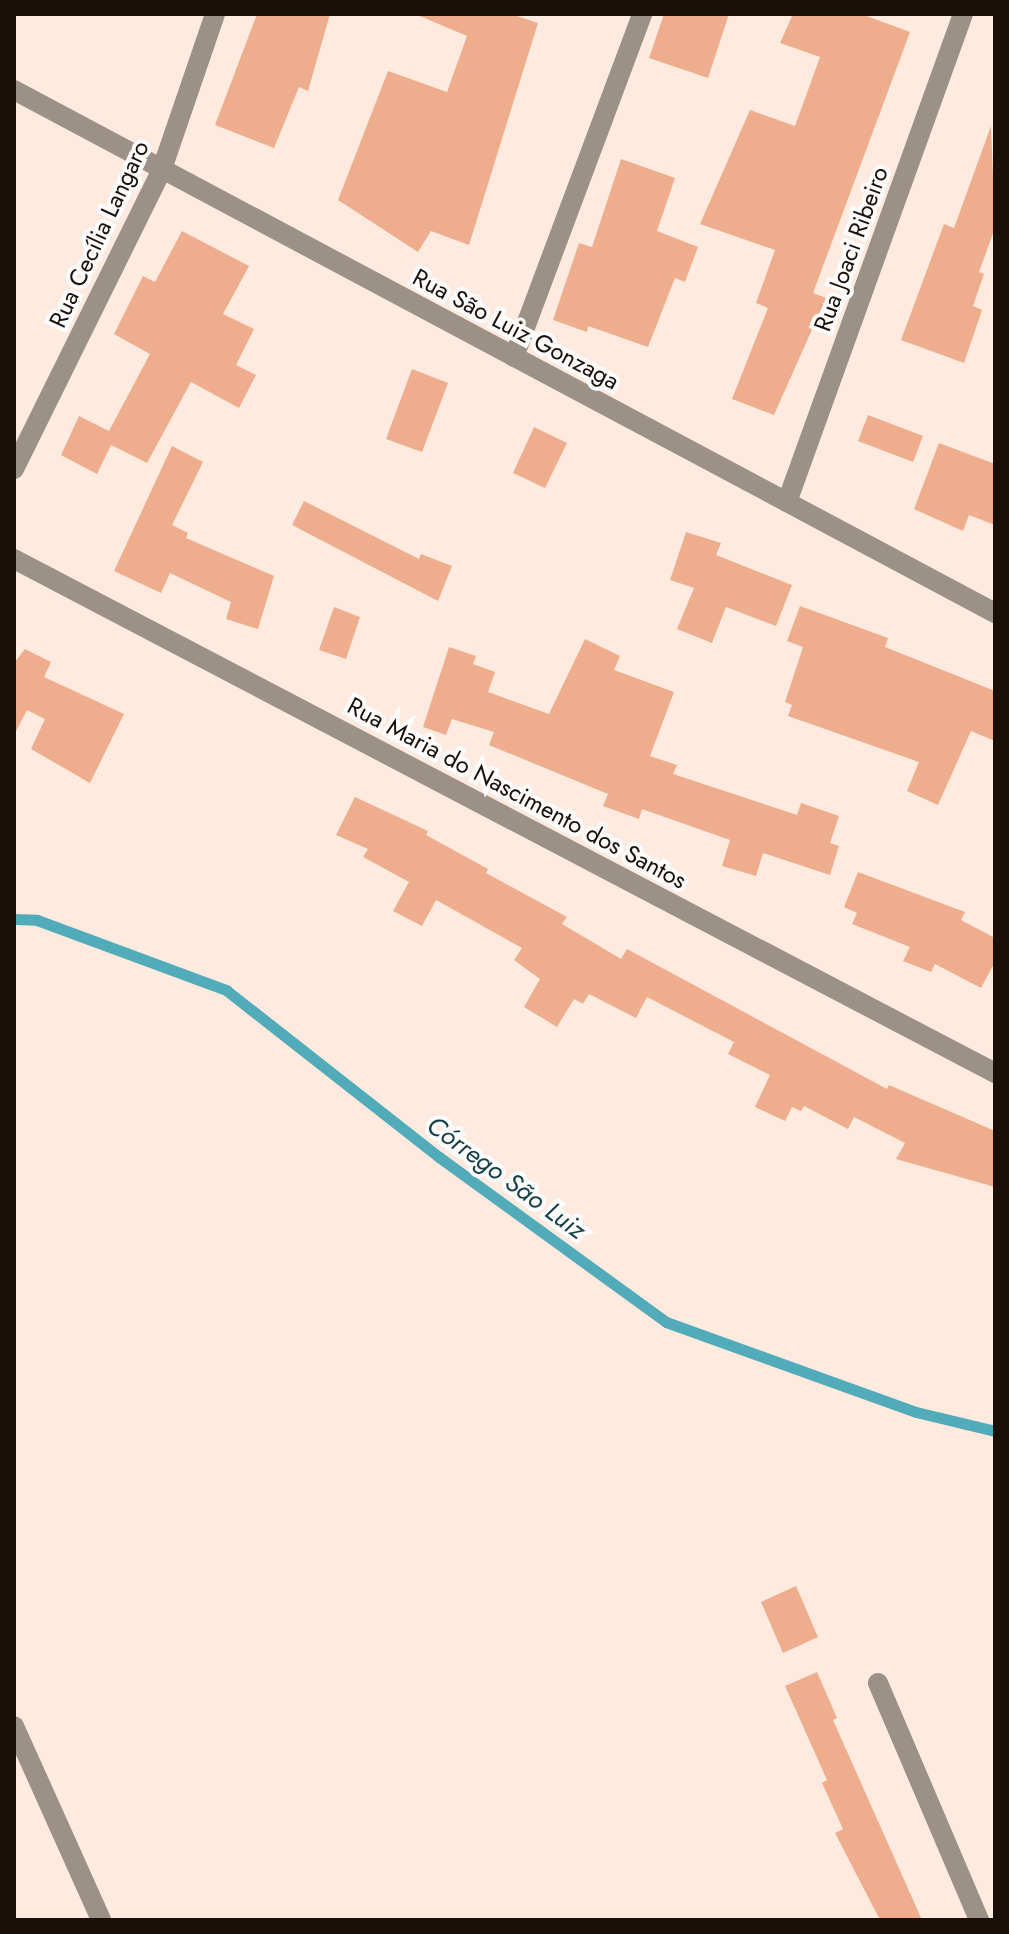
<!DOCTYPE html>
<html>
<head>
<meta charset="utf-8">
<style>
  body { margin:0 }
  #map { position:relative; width:1009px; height:1934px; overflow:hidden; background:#ffeae0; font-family:Jost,sans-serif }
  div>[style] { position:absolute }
  .stream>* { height:11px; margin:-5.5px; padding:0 5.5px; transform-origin:5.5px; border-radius:5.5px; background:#51abb8 }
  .building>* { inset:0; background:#eeae8d }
  .minor>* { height:20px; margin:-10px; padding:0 10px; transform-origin:10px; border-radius:10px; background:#9b9186 }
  span { translate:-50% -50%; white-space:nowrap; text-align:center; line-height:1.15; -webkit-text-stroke:8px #fcfcfc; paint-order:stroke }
  .street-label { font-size:24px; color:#1a0f09 }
  .water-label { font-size:26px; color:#143e44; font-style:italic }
  .frame { position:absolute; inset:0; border:16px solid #1a0f09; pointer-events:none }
</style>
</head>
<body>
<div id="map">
  <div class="stream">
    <i style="left:14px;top:919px;width:23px;rotate:2deg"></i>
    <i style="left:37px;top:920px;width:202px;rotate:20.3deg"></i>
    <i style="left:226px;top:990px;width:271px;rotate:38.1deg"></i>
    <i style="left:439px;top:1157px;width:281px;rotate:36deg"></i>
    <i style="left:666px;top:1322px;width:266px;rotate:19.8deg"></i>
    <i style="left:916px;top:1412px;width:81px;rotate:13.5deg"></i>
  </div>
  <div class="building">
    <i style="clip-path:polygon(257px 14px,330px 14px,308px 91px,299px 87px,274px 148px,215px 125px)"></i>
    <i style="clip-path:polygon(415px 14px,511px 14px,538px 23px,469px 245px,431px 231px,418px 252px,338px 200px,388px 71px,447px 92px,467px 36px)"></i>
    <i style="clip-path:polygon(664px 14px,729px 14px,708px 78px,649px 58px)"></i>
    <i style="clip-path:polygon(793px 14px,861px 14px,910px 32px,813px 293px,826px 298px,774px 415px,732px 399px,768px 308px,756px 303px,775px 250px,700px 224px,750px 110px,795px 126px,820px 57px,780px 43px)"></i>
    <i style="clip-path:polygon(991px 126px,995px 228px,979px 272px,984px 274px,973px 306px,982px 310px,964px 363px,901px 340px,944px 224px,954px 228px)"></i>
    <i style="clip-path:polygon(621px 159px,675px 178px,657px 231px,698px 247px,685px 282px,675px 278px,648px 347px,588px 326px,587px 332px,553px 320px,579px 243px,592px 247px)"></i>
    <i style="clip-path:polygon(182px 231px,249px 266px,223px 314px,254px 329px,236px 365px,256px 375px,239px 408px,191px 382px,147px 463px,111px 445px,97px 474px,61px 455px,79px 416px,109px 431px,150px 354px,114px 334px,143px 276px,155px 282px)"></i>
    <i style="clip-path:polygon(412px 369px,448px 383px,422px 452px,386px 439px)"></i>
    <i style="clip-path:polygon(868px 415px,923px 436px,913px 462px,858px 441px)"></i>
    <i style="clip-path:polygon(534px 427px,567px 443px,545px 488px,513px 473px)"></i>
    <i style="clip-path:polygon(939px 443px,995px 464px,995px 525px,969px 515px,963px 531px,914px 509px)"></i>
    <i style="clip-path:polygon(172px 446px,203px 462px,172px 525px,188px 533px,186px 538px,274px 576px,258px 629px,226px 619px,231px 602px,170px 573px,161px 593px,114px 571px)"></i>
    <i style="clip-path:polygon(304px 501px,419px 559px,421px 554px,452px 566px,438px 601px,292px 525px)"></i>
    <i style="clip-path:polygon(686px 532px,721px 543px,716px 555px,792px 585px,776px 626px,726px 607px,712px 643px,677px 629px,694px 588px,670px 580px)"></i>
    <i style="clip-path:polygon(800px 606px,888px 638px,885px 647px,995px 691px,995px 741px,971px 731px,938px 805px,907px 791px,919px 762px,788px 716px,792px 705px,785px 702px,803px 647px,787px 641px)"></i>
    <i style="clip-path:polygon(334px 607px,360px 617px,346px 659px,319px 650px)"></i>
    <i style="clip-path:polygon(585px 639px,620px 656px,614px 670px,674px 692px,650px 756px,677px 765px,673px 774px,797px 815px,801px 803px,839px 816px,830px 843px,839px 846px,830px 875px,763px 853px,756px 876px,722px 866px,730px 840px,642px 809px,639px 819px,603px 806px,608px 794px,489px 745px,494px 732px,452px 719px,446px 735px,423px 727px,449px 647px,476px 656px,473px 664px,495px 672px,488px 692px,549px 714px)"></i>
    <i style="clip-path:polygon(25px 649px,51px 662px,44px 677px,124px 714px,90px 783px,31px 749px,45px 719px,27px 710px,14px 735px,14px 663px)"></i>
    <i style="clip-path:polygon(355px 797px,428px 831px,426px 835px,488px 869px,486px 873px,567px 917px,562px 924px,621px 959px,627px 949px,887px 1089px,889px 1085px,995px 1131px,995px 1187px,896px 1159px,905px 1143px,854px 1117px,848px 1129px,804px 1106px,801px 1111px,792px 1107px,785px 1121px,755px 1107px,770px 1075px,728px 1054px,734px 1042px,647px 997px,636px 1018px,589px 994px,583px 1004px,574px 999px,557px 1027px,524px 1007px,540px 979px,514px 960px,522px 948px,436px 900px,422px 926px,393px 911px,409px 882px,363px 857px,368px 849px,336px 835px)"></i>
    <i style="clip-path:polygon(858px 872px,965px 912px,961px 920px,995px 938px,995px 962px,981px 988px,935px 964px,931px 972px,903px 961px,910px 947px,852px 924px,857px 913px,844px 907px)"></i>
    <i style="clip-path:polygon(796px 1586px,818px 1637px,783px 1653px,761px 1602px)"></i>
    <i style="clip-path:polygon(817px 1672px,837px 1718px,833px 1720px,922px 1920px,880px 1920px,835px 1833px,843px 1829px,822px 1783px,827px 1780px,785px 1686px)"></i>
  </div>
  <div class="minor">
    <i style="left:14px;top:90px;width:1112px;rotate:28.06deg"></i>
    <i style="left:514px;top:357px;width:366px;rotate:-69.5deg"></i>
    <i style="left:14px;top:469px;width:335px;rotate:-63.7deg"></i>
    <i style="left:162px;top:169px;width:164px;rotate:-71.1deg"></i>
    <i style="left:787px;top:502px;width:519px;rotate:-70.17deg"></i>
    <i style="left:14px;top:559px;width:1108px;rotate:27.65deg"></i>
    <i style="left:878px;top:1683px;width:258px;rotate:66.9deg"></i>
    <i style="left:14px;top:1726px;width:213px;rotate:65.8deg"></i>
  </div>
  <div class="street-label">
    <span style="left:99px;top:234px;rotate:-65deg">Rua Cecília Langaro</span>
    <span style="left:851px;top:249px;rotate:-70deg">Rua Joaci Ribeiro</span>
    <span style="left:516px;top:329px;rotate:28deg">Rua São Luiz Gonzaga</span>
    <span style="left:517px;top:793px;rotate:28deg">Rua Maria do Nascimento dos Santos</span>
  </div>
  <div class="water-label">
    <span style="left:506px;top:1178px;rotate:36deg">Córrego São Luiz</span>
  </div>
  <div class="frame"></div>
</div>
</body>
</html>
